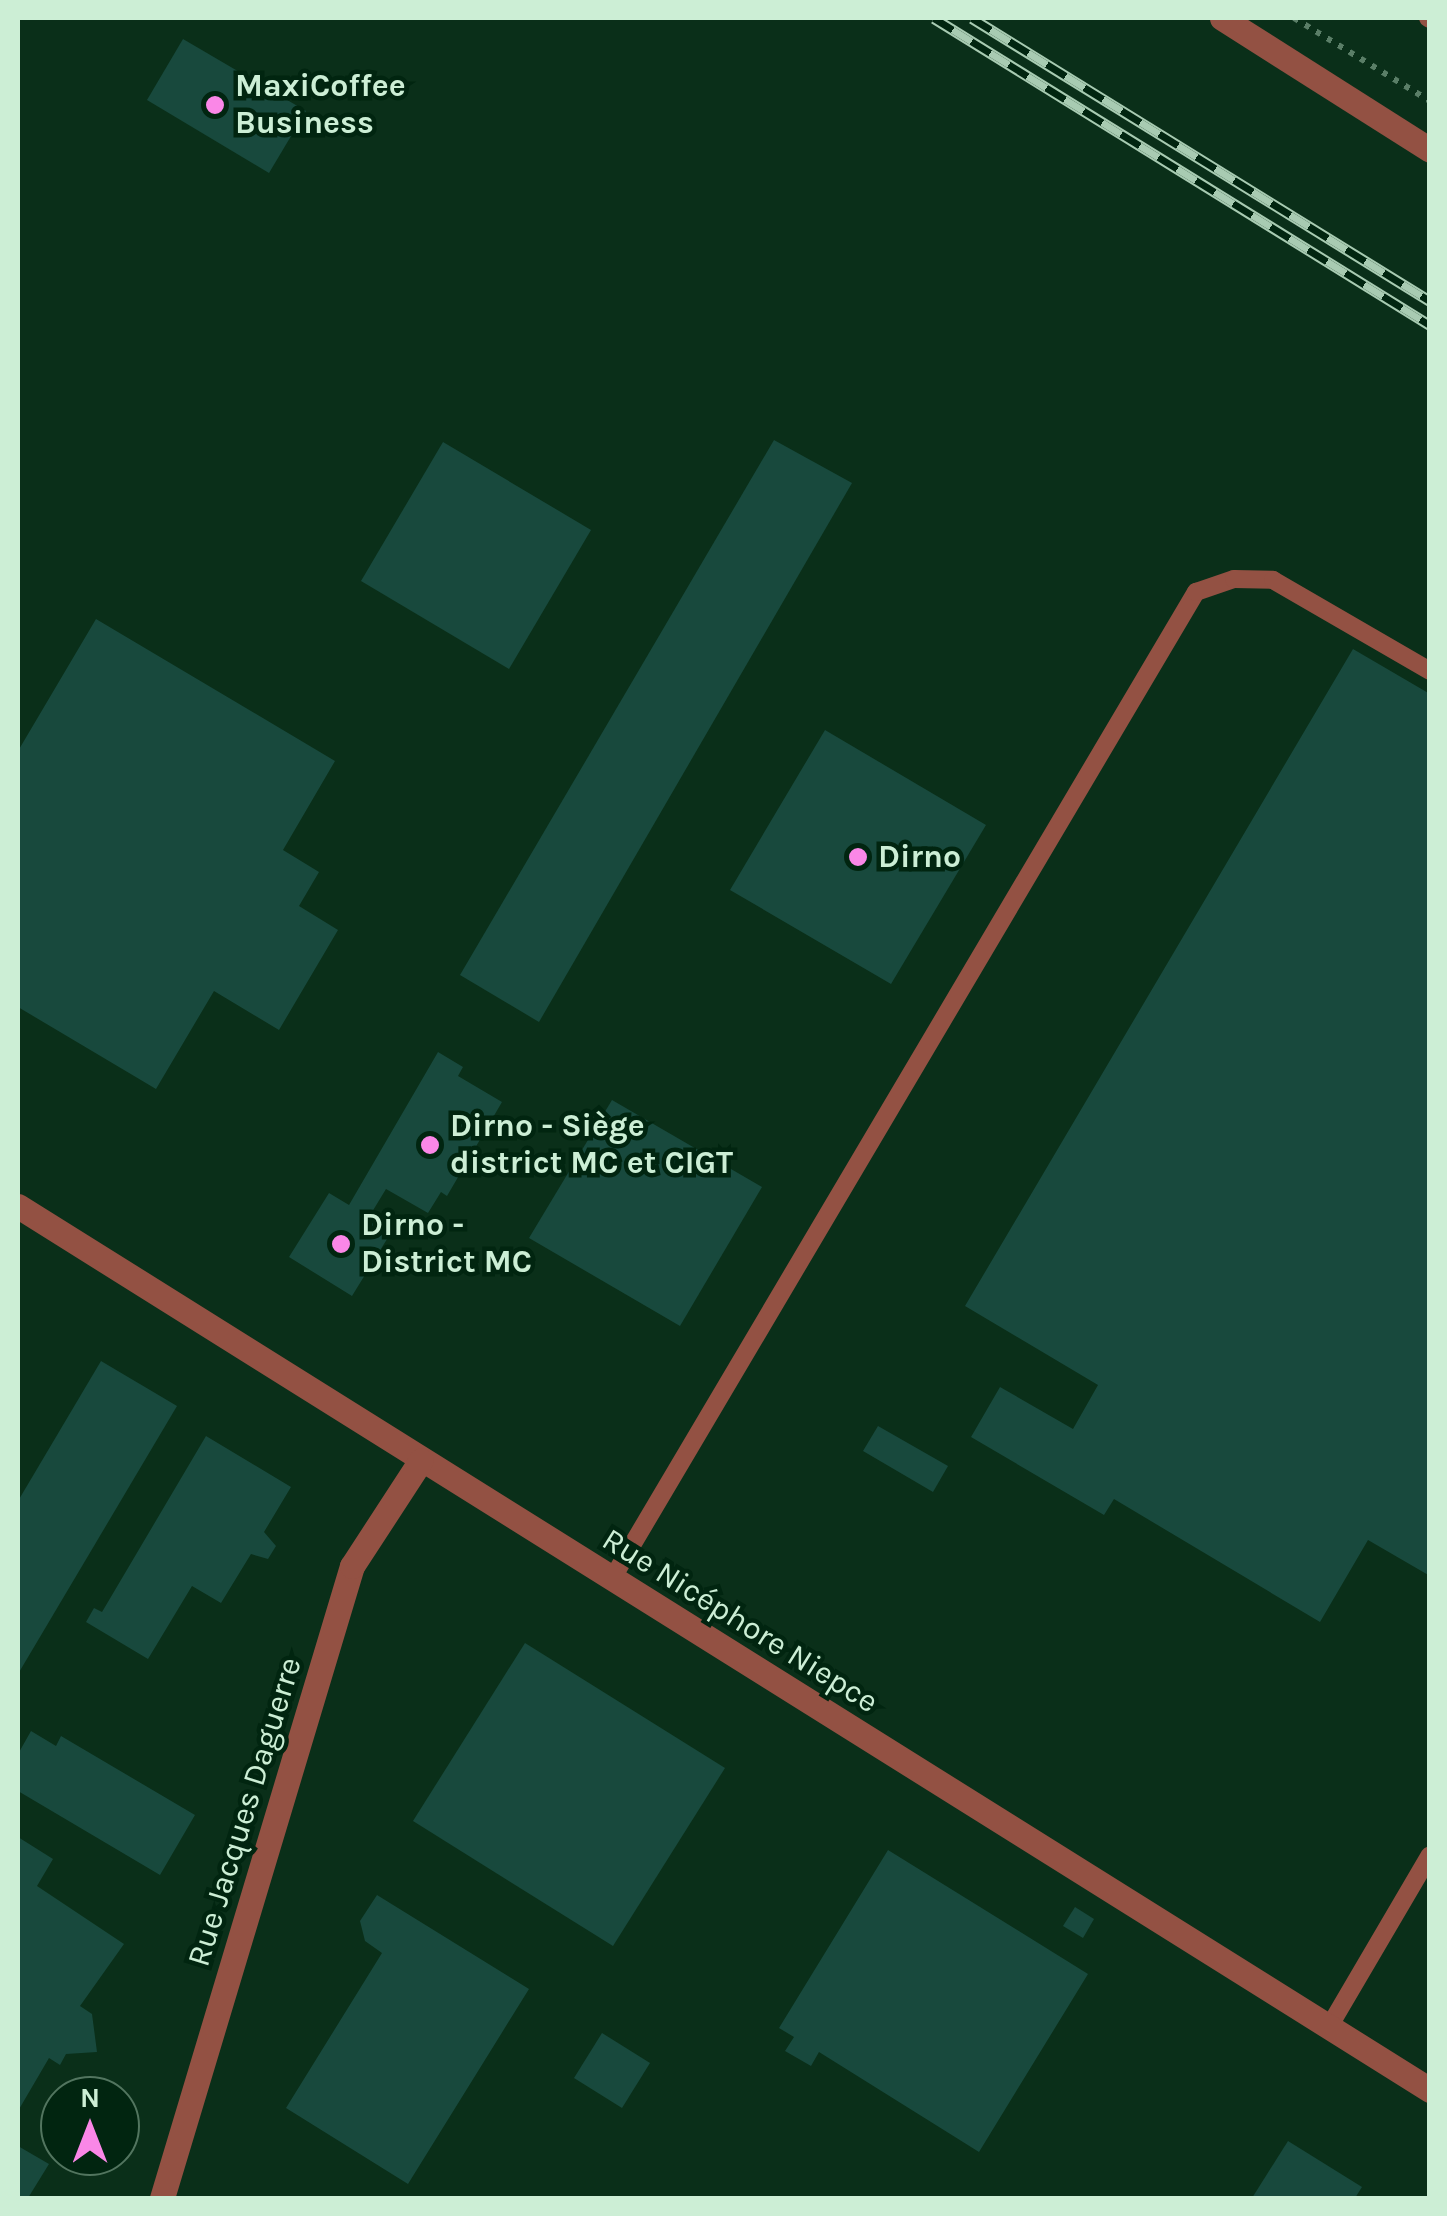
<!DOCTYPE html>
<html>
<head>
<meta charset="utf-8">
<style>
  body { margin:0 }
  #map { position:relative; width:1447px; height:2216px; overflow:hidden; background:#0a2f19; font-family:Karla,sans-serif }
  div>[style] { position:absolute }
  .building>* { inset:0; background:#18493d }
  .path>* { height:6px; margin-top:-3px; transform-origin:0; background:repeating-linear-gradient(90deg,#5a7e67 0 5px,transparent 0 13px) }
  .service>* { height:18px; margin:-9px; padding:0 9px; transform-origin:9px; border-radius:9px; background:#935143 }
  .minor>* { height:25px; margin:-12.5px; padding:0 12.5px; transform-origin:12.5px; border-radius:12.5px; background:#935143 }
  .rail>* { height:11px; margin-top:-5.5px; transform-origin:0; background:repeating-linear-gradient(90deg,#012510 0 22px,#a8cbb2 0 44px); box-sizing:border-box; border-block:2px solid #a8cbb2 }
  .dots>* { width:28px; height:28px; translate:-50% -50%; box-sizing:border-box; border:5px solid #012510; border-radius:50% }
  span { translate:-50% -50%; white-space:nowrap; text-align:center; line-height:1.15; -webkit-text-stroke:9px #012510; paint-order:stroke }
  .poi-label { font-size:32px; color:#cceed5; font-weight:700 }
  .left { translate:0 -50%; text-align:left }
  .street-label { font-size:32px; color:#cceed5 }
  .frame { position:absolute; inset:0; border:20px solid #cceed5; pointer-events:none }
  .north { position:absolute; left:40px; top:2076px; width:100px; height:100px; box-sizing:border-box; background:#012510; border:2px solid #52755f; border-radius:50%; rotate:0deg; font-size:28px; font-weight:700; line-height:40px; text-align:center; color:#cceed5 }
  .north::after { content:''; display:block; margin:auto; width:35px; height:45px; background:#fa87e7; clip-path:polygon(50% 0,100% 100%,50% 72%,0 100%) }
</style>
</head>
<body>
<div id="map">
  <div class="building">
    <i style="clip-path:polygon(183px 39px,306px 111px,269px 173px,147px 100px)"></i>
    <i style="clip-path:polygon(774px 440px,852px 483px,539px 1022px,460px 975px)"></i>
    <i style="clip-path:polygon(443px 442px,591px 530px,509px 669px,361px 581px)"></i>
    <i style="clip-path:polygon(96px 619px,335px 761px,283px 850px,319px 872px,299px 906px,338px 930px,279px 1030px,214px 991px,156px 1089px,18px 1007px,18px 751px)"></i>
    <i style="clip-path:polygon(1353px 649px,1430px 694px,1430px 1576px,1368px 1540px,1320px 1622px,1114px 1499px,1104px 1515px,971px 1437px,1000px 1387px,1073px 1429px,1098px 1385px,965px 1306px)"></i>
    <i style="clip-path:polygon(825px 730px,986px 825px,891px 984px,730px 890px)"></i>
    <i style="clip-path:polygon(438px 1052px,463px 1067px,458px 1076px,502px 1102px,447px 1196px,441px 1192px,428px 1213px,386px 1189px,369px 1217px,392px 1231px,352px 1296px,289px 1257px,329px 1193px,349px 1205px)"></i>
    <i style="clip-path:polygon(612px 1100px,762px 1187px,680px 1326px,529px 1238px)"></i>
    <i style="clip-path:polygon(101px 1361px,177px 1406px,18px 1674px,18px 1501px)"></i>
    <i style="clip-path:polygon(878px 1426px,948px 1466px,933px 1492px,863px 1451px)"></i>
    <i style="clip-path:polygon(206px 1436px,291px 1487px,264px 1532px,276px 1546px,268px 1559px,251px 1554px,221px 1603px,192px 1586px,148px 1659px,86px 1622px,94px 1608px,102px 1612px)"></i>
    <i style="clip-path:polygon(525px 1643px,725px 1768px,613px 1946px,413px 1821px)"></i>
    <i style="clip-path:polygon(31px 1731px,56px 1746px,61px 1736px,195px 1815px,160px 1875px,18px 1791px,18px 1754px)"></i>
    <i style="clip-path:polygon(18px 1837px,53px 1859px,37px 1886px,124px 1944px,80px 2006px,92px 2014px,97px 2052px,66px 2054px,60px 2065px,49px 2058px,18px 2111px)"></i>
    <i style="clip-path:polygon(888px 1850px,1088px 1974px,979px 2152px,819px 2052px,811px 2066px,785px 2051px,794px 2037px,779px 2028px)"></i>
    <i style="clip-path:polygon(377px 1895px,529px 1989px,408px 2184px,286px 2108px,382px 1953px,365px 1941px,360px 1921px)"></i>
    <i style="clip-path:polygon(1075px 1907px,1094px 1919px,1083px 1938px,1063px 1926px)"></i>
    <i style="clip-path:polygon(602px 2033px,650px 2063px,622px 2108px,574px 2078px)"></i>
    <i style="clip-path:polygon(1288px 2141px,1362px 2187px,1355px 2198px,1252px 2198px)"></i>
    <i style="clip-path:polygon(18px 2146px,49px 2164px,28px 2198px,18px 2198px)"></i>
  </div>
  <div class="path">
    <i style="left:1294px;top:18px;width:159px;rotate:31.4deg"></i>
  </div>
  <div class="service">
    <i style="left:1428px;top:18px;width:2px;rotate:27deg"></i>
    <i style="left:612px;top:1579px;width:1147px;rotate:-59.39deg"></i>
    <i style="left:1196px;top:592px;width:40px;rotate:-18.9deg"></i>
    <i style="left:1234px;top:579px;width:39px;rotate:1deg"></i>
    <i style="left:1273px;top:580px;width:181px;rotate:30.1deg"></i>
    <i style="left:1329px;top:2027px;width:199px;rotate:-59.6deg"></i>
  </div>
  <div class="minor">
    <i style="left:1222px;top:18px;width:246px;rotate:32.4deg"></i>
    <i style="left:18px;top:1206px;width:1666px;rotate:32.05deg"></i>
    <i style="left:162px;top:2198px;width:660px;rotate:-73.27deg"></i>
    <i style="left:352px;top:1566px;width:126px;rotate:-56.9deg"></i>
  </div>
  <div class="rail">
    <i style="left:934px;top:18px;width:583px;rotate:31.76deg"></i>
    <i style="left:972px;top:18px;width:538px;rotate:31.71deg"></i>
  </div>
  <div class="dots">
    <i style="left:215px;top:105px;background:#fa87e7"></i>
    <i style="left:858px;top:857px;background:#fa87e7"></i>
    <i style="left:430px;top:1145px;background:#fa87e7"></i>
    <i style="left:341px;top:1244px;background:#fa87e7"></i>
  </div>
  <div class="poi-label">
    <span class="left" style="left:235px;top:105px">MaxiCoffee<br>Business</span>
    <span class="left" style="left:878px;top:857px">Dirno</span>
    <span class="left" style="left:450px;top:1145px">Dirno - Siège<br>district MC et CIGT</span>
    <span class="left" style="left:361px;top:1244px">Dirno -<br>District MC</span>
  </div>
  <div class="street-label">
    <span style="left:740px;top:1621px;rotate:32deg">Rue Nicéphore Niepce</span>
    <span style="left:245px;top:1812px;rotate:-73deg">Rue Jacques Daguerre</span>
  </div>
  <div class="frame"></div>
  <div class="north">N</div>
</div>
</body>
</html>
